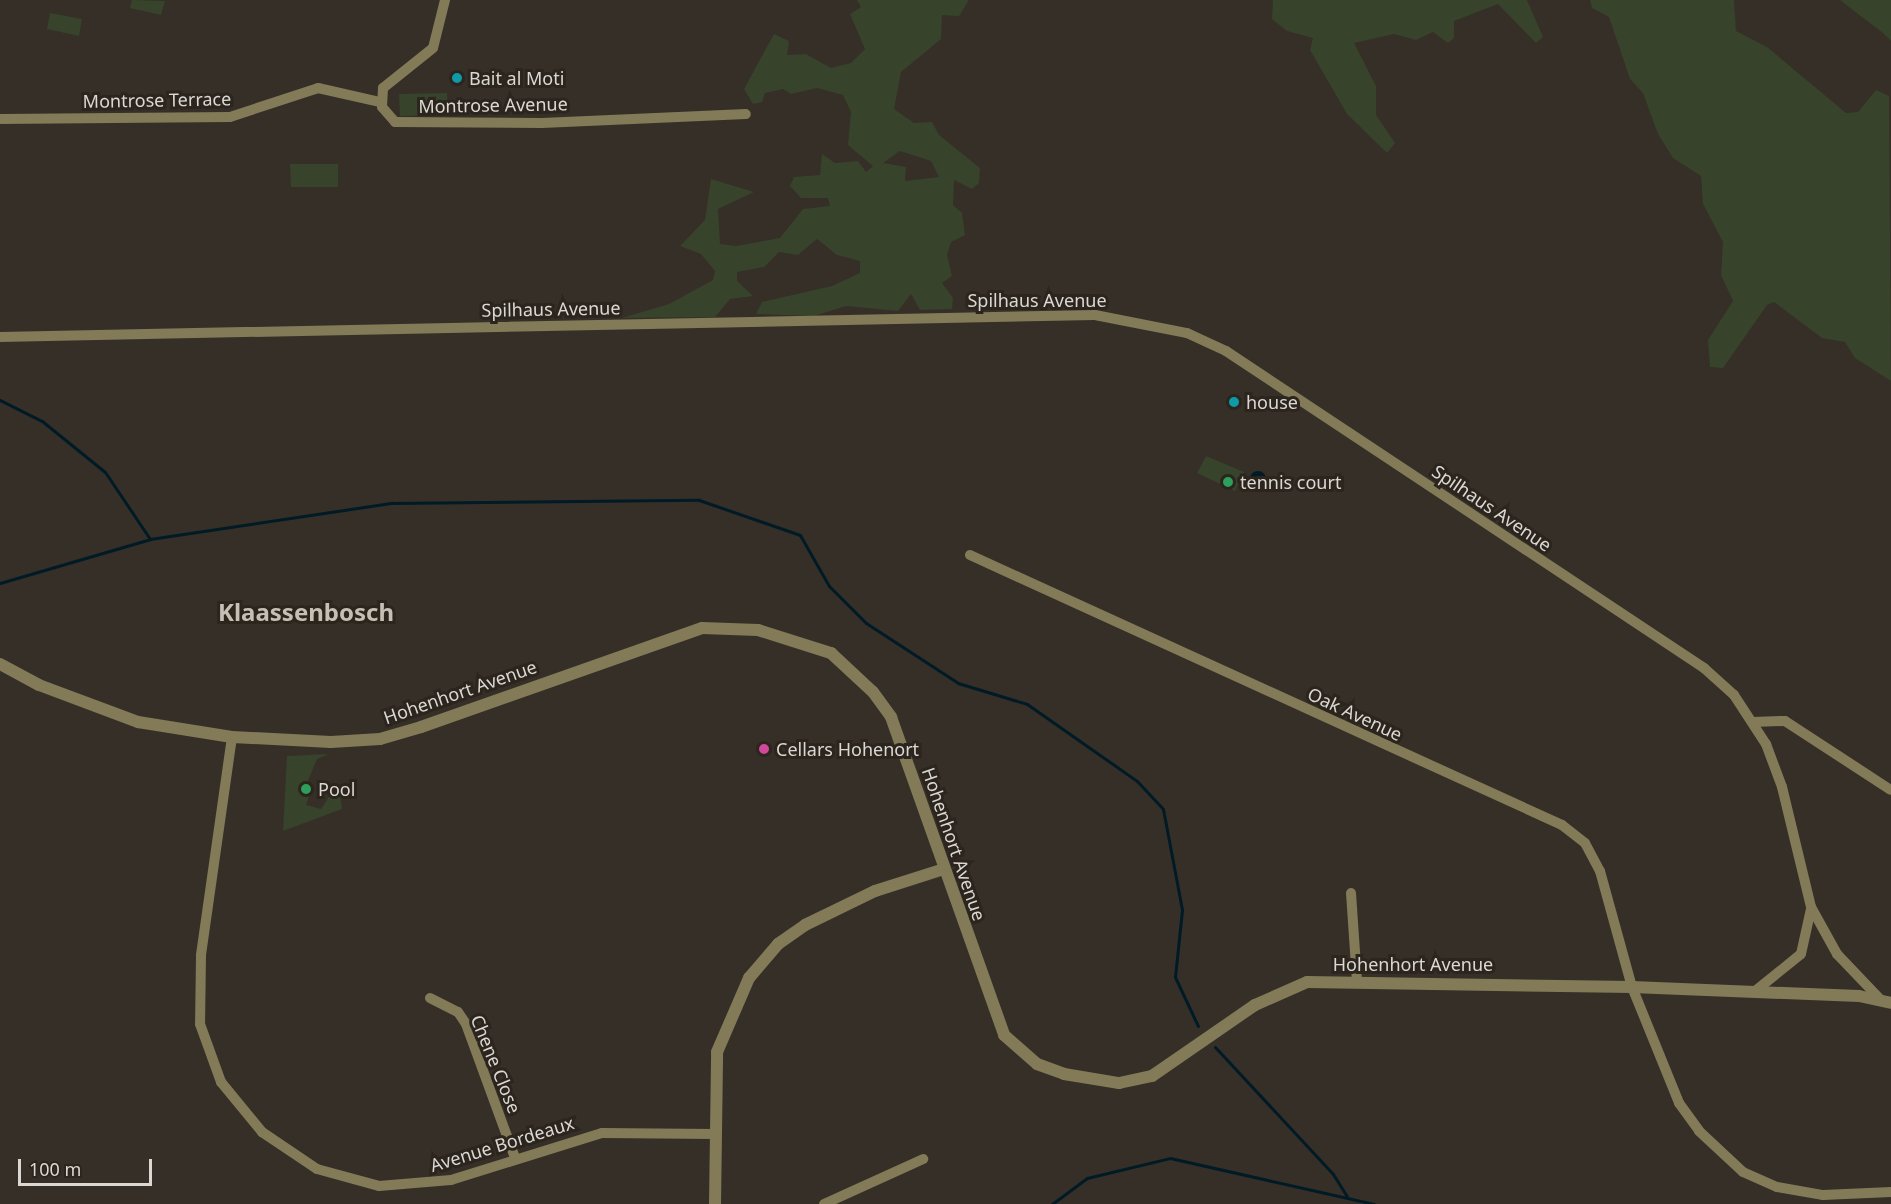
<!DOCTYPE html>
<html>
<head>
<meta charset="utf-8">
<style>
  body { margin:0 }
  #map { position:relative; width:1891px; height:1204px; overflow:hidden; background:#352f27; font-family:"Noto Sans",sans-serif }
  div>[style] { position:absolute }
  .green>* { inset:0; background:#37432b }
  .water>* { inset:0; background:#001b26 }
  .round { border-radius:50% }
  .stream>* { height:3px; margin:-1.5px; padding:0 1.5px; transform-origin:1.5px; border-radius:1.5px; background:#001b26 }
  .minor>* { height:10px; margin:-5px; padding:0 5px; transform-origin:5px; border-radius:5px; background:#837a58 }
  .tertiary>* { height:12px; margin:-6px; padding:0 6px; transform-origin:6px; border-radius:6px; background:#837a58 }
  .dots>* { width:16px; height:16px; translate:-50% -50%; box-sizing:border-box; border:3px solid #2b251e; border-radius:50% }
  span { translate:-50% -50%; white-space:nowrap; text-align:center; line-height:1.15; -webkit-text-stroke:6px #2b251e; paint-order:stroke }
  .poi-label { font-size:18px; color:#dbd7d2 }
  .left { translate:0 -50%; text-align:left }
  .street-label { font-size:18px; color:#dbd7d2 }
  .district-label { font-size:24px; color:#c7bfb5; font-weight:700 }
  .scale { position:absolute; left:18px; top:1159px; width:134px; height:27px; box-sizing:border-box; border:3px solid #dbd7d2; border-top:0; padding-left:8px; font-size:18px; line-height:21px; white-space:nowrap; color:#dbd7d2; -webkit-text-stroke:4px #2b251e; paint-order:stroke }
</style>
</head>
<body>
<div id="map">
  <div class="green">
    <i style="clip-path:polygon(132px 0,165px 1px,161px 15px,130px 8px)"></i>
    <i style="clip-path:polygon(evenodd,857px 0,969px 0,959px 16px,942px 15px,941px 39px,901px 72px,894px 109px,914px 123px,932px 122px,939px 135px,980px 168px,979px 183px,972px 189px,954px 180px,953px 205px,962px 213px,965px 235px,951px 242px,947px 255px,952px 276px,942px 283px,953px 298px,952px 309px,920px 310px,911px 294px,898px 311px,846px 306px,814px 316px,756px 314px,762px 302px,832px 286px,860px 273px,860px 261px,837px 255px,817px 239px,798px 255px,779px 252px,764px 267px,737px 272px,737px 281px,753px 296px,730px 299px,715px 317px,622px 318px,669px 304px,713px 280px,715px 271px,701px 254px,680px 246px,705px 220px,711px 179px,754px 192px,718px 209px,720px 244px,736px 246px,780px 238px,803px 209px,830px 206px,828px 198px,801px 198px,790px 186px,794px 177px,820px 175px,822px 154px,835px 163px,858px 161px,866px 172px,873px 166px,848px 145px,851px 112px,843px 95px,817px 88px,791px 94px,783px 89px,765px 93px,762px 102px,753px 104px,744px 89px,774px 34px,789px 41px,787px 55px,806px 54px,831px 68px,851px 63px,865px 49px,850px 14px,861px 7px,857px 0,900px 151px,931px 161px,939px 177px,905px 181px,906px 167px,883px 163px,900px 151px)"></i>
    <i style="clip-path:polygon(1273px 0,1527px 0,1543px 37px,1536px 43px,1498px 4px,1454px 21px,1454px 38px,1448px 43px,1433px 32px,1416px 40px,1394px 34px,1354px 43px,1376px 86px,1376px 115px,1395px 143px,1387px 153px,1347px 114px,1310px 50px,1313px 38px,1287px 31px,1272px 19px)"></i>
    <i style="clip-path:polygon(1590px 0,1734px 0,1736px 31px,1767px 47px,1846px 113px,1858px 112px,1876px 90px,1889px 96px,1891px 381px,1855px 358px,1845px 342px,1822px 338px,1774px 302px,1767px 305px,1723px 368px,1710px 367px,1708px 340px,1733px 301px,1721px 275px,1723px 242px,1703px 204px,1701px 176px,1673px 158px,1658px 134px,1643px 93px,1630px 79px,1609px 17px,1592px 8px)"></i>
    <i style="clip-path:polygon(1840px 0,1891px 0,1891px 41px,1883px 33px)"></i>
    <i style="clip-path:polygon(50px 13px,82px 19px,79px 36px,47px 29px)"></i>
    <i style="clip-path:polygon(447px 93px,448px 115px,400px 116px,399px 94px)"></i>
    <i style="clip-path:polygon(290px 164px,338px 164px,338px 187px,291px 187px)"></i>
    <i style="clip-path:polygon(1206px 456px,1244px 472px,1235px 491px,1197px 473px)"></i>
    <i style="clip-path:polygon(329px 754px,317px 759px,303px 793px,309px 796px,306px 805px,321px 809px,332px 792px,340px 794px,342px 809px,283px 831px,287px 756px)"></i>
  </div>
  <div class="water">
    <i class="round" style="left:1250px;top:471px;width:16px;height:16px"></i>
  </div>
  <div class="stream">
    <i style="left:0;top:400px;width:47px;rotate:26.6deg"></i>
    <i style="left:42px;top:421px;width:81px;rotate:39deg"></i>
    <i style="left:105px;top:472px;width:81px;rotate:56.1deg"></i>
    <i style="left:150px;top:539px;width:245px;rotate:-8.5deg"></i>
    <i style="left:392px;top:503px;width:307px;rotate:-0.6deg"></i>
    <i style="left:699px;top:500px;width:107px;rotate:19.1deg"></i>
    <i style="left:800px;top:535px;width:59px;rotate:60.4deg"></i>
    <i style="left:829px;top:586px;width:52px;rotate:45deg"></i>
    <i style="left:866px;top:623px;width:110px;rotate:33.1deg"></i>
    <i style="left:958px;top:683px;width:72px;rotate:16.9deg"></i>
    <i style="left:1027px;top:704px;width:134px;rotate:35deg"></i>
    <i style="left:1137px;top:781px;width:38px;rotate:47deg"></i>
    <i style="left:1163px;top:809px;width:103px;rotate:79.3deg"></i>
    <i style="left:1182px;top:910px;width:67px;rotate:96deg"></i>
    <i style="left:1175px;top:977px;width:54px;rotate:64.9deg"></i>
    <i style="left:0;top:583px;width:156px;rotate:-16.3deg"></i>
    <i style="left:1215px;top:1047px;width:173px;rotate:47.1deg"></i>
    <i style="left:1333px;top:1174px;width:26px;rotate:58deg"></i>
    <i style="left:1052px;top:1204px;width:44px;rotate:-36.6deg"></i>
    <i style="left:1087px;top:1178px;width:85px;rotate:-13.5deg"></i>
    <i style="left:1170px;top:1158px;width:209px;rotate:12.7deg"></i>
  </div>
  <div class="minor">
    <i style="left:445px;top:0;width:49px;rotate:104deg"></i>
    <i style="left:433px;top:48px;width:64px;rotate:141.3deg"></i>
    <i style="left:383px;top:88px;width:19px;rotate:93deg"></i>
    <i style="left:382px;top:107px;width:20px;rotate:49deg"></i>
    <i style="left:395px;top:122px;width:147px;rotate:0.4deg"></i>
    <i style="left:542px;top:123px;width:204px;rotate:-2.5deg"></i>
    <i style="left:0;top:119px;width:230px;rotate:-0.5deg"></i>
    <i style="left:230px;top:117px;width:93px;rotate:-18.2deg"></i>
    <i style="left:318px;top:88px;width:64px;rotate:12.7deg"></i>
    <i style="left:0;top:337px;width:1095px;rotate:-1.15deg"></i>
    <i style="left:1095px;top:315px;width:94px;rotate:11.1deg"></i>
    <i style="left:1187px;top:333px;width:43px;rotate:24.8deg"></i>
    <i style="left:1226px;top:351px;width:574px;rotate:33.55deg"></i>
    <i style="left:1704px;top:668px;width:40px;rotate:42deg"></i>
    <i style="left:1734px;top:695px;width:59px;rotate:56.9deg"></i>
    <i style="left:1766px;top:744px;width:46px;rotate:69.6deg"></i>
    <i style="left:1782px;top:787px;width:123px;rotate:76.4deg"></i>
    <i style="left:1811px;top:907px;width:54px;rotate:61deg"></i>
    <i style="left:1837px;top:954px;width:61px;rotate:46.3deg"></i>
    <i style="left:970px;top:555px;width:651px;rotate:24.52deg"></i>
    <i style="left:1562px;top:825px;width:29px;rotate:38deg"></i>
    <i style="left:1585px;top:843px;width:32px;rotate:62deg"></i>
    <i style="left:1600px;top:871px;width:120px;rotate:74.6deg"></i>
    <i style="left:1632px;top:987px;width:125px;rotate:67.9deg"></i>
    <i style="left:1679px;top:1103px;width:34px;rotate:54deg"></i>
    <i style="left:1699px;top:1131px;width:60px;rotate:43deg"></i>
    <i style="left:1743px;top:1172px;width:37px;rotate:24deg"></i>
    <i style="left:1777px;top:1187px;width:47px;rotate:9.9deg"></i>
    <i style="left:1823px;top:1195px;width:68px;rotate:-2.5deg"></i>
    <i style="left:1753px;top:722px;width:32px;rotate:-2deg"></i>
    <i style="left:1785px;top:721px;width:126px;rotate:33.1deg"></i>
    <i style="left:232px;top:737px;width:221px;rotate:98.1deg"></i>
    <i style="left:201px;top:956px;width:68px;rotate:90.8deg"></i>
    <i style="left:200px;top:1024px;width:62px;rotate:70.1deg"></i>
    <i style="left:221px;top:1082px;width:65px;rotate:50.6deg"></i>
    <i style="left:262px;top:1132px;width:66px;rotate:33.9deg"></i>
    <i style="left:317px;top:1169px;width:64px;rotate:15.3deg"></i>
    <i style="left:379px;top:1186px;width:72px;rotate:-4.8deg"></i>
    <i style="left:451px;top:1180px;width:158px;rotate:-17.3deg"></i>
    <i style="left:602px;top:1133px;width:112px;rotate:0.5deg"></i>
    <i style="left:1351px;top:893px;width:88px;rotate:86.1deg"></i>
    <i style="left:1754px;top:992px;width:60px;rotate:-39deg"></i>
    <i style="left:1801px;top:954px;width:46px;rotate:-77.5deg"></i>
    <i style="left:430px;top:998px;width:31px;rotate:27deg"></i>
    <i style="left:458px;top:1012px;width:14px;rotate:56deg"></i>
    <i style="left:466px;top:1024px;width:143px;rotate:69.9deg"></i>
    <i style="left:824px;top:1204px;width:109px;rotate:-24.4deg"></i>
  </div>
  <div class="tertiary">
    <i style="left:0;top:664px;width:44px;rotate:28.3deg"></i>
    <i style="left:39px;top:685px;width:106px;rotate:20.5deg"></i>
    <i style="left:138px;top:722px;width:95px;rotate:9.1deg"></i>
    <i style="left:232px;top:737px;width:99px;rotate:2.9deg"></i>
    <i style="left:331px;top:742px;width:49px;rotate:-3.5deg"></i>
    <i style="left:380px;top:739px;width:43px;rotate:-16.3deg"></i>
    <i style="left:421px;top:727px;width:298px;rotate:-19.4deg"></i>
    <i style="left:702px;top:628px;width:56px;rotate:2deg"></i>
    <i style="left:758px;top:630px;width:77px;rotate:17.5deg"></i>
    <i style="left:831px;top:653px;width:57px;rotate:42.9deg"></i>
    <i style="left:873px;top:692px;width:31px;rotate:54deg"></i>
    <i style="left:891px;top:717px;width:337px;rotate:70.4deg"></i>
    <i style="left:1004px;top:1035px;width:44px;rotate:41.3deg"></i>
    <i style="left:1037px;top:1064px;width:29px;rotate:20deg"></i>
    <i style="left:1064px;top:1074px;width:56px;rotate:9.3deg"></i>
    <i style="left:1119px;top:1083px;width:34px;rotate:-12deg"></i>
    <i style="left:1152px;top:1076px;width:125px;rotate:-34.6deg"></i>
    <i style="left:1255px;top:1005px;width:57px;rotate:-23.9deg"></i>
    <i style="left:1307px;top:982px;width:325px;rotate:0.9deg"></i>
    <i style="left:1632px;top:987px;width:227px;rotate:2.3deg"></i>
    <i style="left:1859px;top:996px;width:33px;rotate:12deg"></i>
    <i style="left:715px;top:1204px;width:152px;rotate:-89.2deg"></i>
    <i style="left:717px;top:1052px;width:81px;rotate:-66.6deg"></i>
    <i style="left:749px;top:978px;width:45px;rotate:-49.5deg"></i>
    <i style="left:778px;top:944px;width:33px;rotate:-35deg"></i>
    <i style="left:805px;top:925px;width:78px;rotate:-25.9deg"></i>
    <i style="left:875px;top:891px;width:72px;rotate:-17.7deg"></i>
  </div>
  <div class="dots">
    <i style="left:457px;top:78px;background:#0f9aa8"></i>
    <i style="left:1234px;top:402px;background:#0f9aa8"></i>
    <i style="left:1228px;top:482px;background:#2e9e5b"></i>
    <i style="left:764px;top:749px;background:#d1479c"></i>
    <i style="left:306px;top:789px;background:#2e9e5b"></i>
  </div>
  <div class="poi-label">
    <span class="left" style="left:469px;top:78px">Bait al Moti</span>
    <span class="left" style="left:1246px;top:402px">house</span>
    <span class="left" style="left:1240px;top:482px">tennis court</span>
    <span class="left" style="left:776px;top:749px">Cellars Hohenort</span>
    <span class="left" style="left:318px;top:789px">Pool</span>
  </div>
  <div class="street-label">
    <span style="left:157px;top:100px;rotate:-1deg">Montrose Terrace</span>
    <span style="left:493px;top:105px;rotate:-1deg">Montrose Avenue</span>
    <span style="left:1037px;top:300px">Spilhaus Avenue</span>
    <span style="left:551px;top:309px;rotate:-1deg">Spilhaus Avenue</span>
    <span style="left:1492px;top:508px;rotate:34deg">Spilhaus Avenue</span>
    <span style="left:460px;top:692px;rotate:-19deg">Hohenhort Avenue</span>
    <span style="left:1355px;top:714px;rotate:25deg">Oak Avenue</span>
    <span style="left:954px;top:844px;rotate:71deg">Hohenhort Avenue</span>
    <span style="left:1413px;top:964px">Hohenhort Avenue</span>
    <span style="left:496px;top:1064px;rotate:68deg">Chene Close</span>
    <span style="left:502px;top:1144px;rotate:-17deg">Avenue Bordeaux</span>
  </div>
  <div class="district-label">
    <span style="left:306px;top:612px">Klaassenbosch</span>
  </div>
  <div class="scale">100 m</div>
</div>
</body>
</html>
